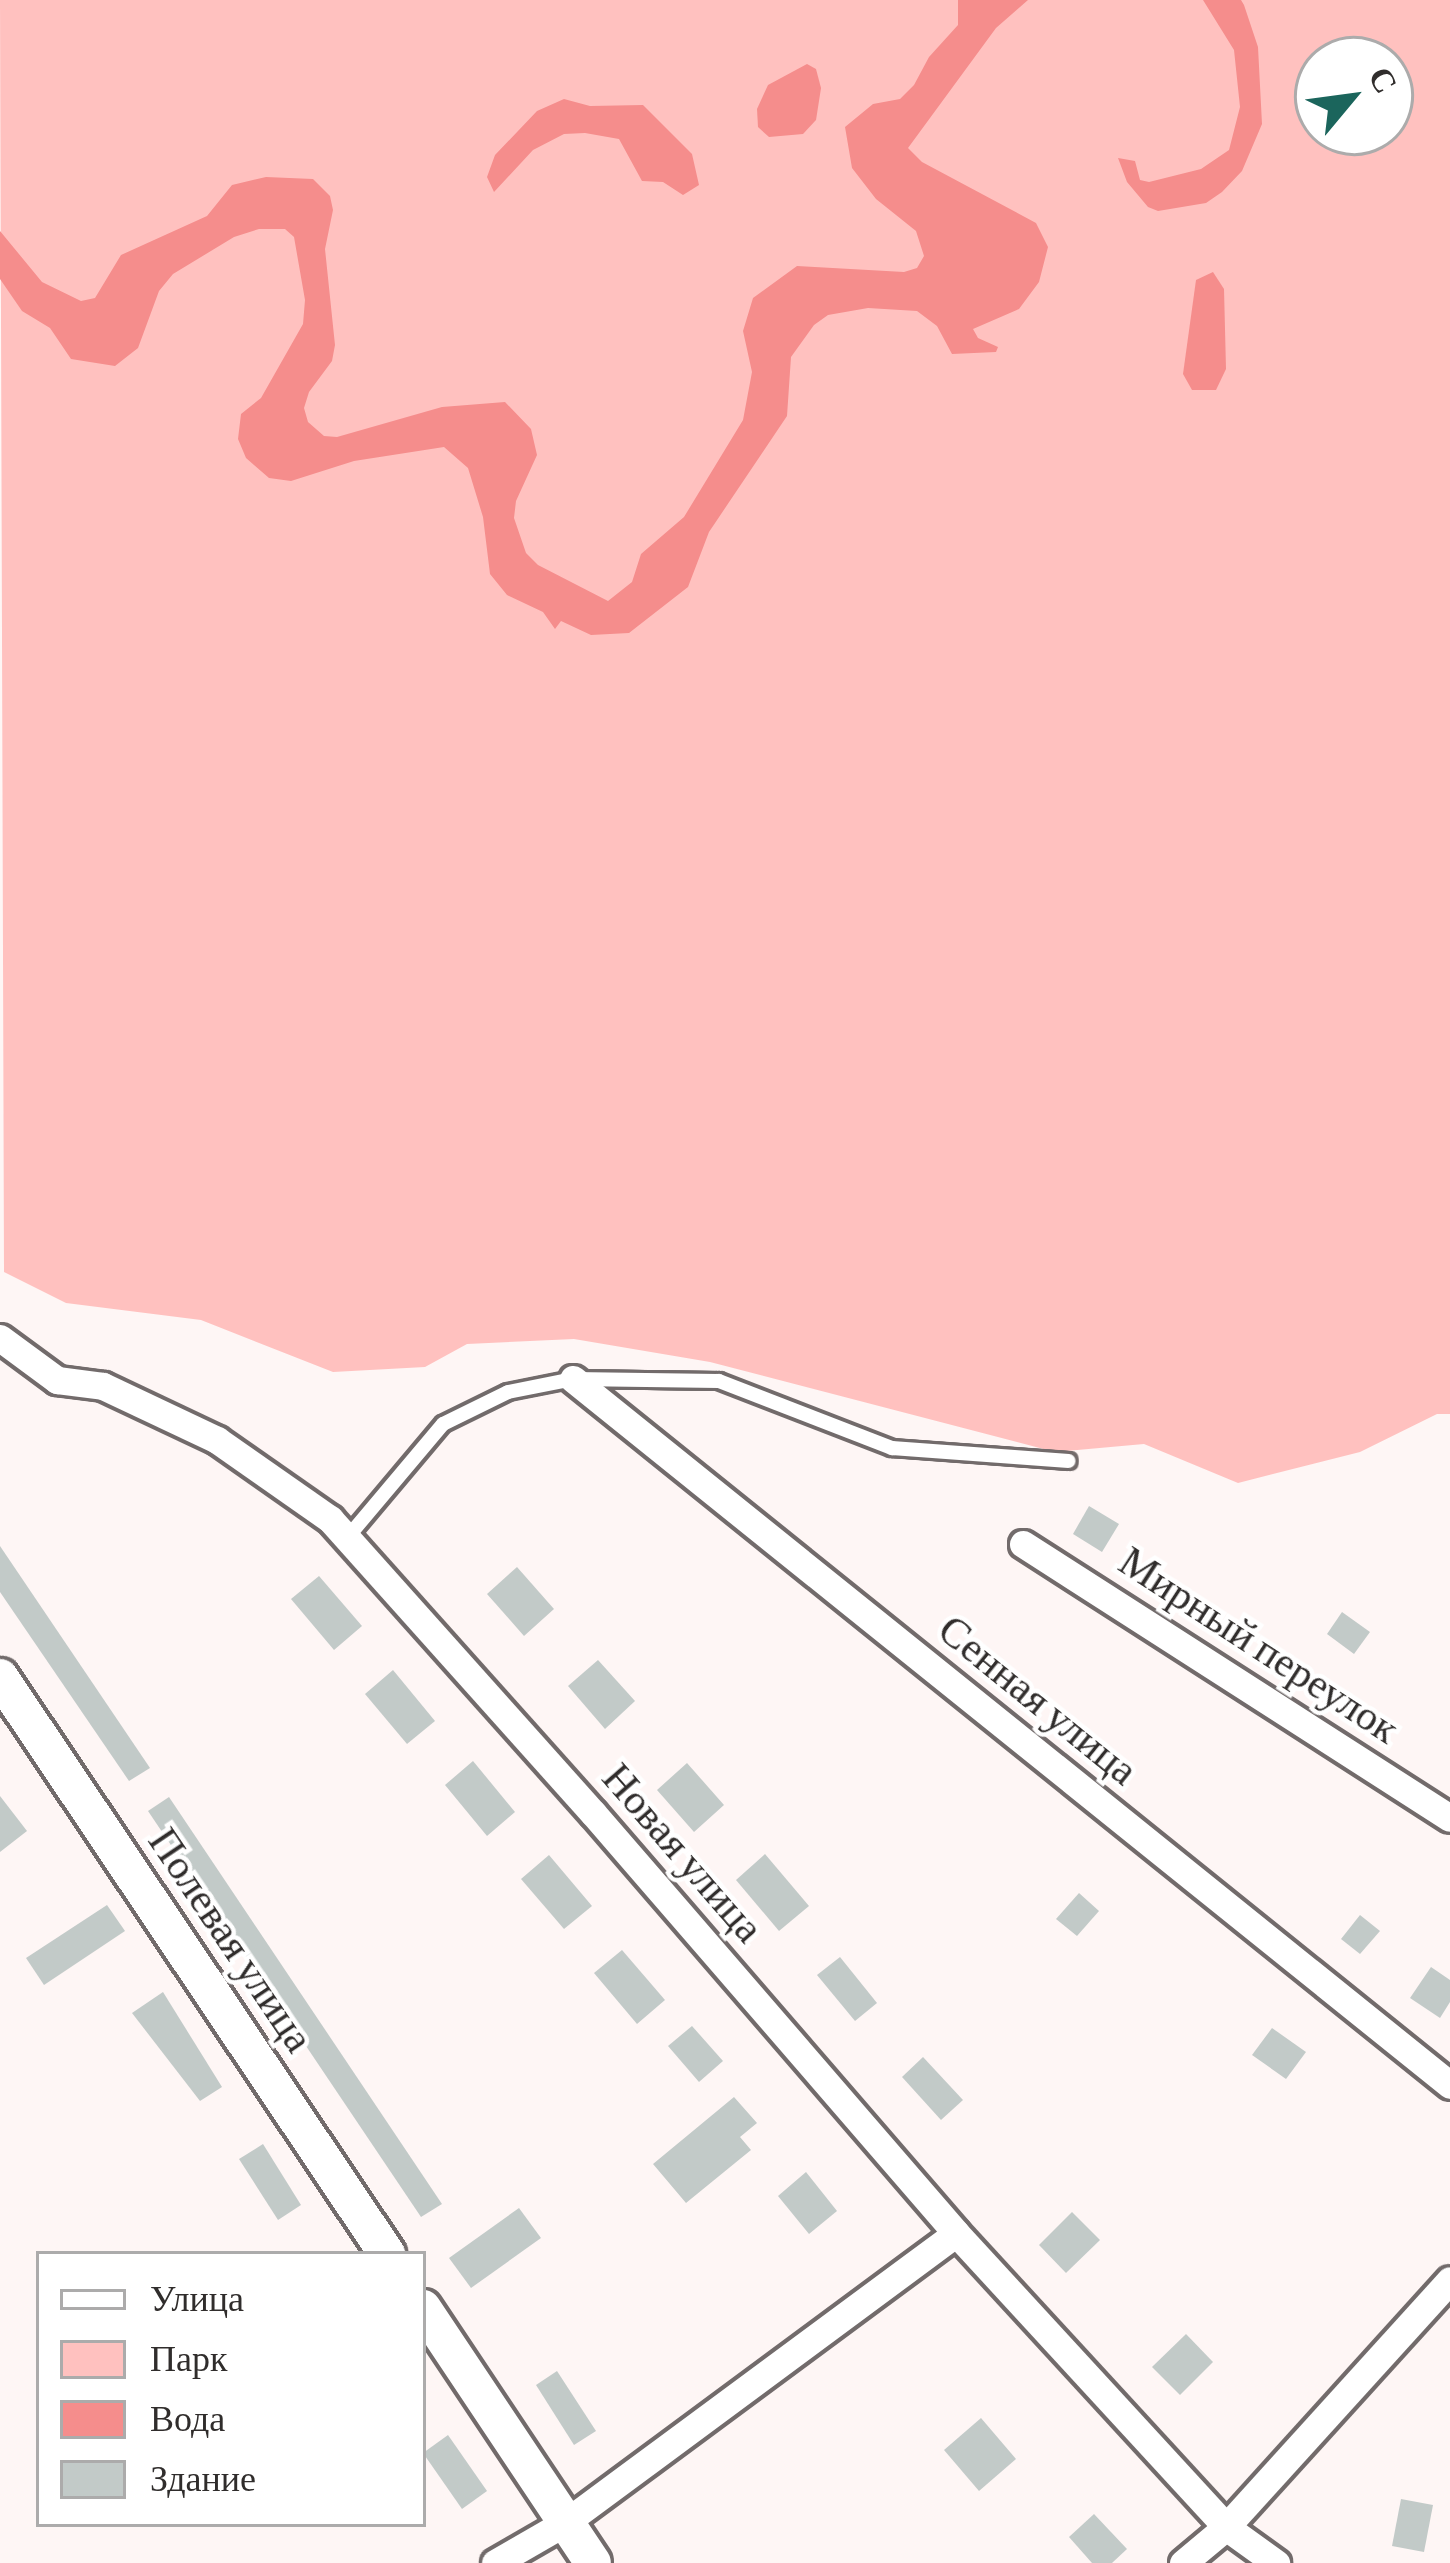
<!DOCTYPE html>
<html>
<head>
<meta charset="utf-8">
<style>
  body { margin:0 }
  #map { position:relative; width:1450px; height:2563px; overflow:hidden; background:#fef6f5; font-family:"Crimson Pro",serif }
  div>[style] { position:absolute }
  .green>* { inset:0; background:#ffc1bf }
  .water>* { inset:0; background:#f58d8c }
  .building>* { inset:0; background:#c2cac8 }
  .roads { filter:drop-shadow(3px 0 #726b6b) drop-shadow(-3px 0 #726b6b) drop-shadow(0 3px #726b6b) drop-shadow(0 -3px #726b6b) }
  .lane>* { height:14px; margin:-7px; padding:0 7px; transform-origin:7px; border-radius:7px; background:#fff }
  .street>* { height:27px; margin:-13.5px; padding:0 13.5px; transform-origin:13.5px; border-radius:13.5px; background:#fff }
  .secondary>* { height:36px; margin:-18px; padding:0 18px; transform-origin:18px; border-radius:18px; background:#fff }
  span { translate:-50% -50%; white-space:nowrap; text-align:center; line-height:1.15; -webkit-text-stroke:9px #fff; paint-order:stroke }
  .street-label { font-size:42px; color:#302d2c }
  .legend { position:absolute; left:36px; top:2251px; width:390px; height:276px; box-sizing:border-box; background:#fff; border:3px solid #acabab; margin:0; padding:15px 21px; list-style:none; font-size:36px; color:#302d2c }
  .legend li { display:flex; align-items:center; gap:24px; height:60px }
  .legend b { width:60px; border:3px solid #acabab }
  .north { position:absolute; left:1294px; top:36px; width:120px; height:120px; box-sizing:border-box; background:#fff; border:3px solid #acabab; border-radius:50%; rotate:61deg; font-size:33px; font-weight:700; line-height:48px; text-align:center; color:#302d2c }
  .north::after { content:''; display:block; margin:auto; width:42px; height:54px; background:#1b655c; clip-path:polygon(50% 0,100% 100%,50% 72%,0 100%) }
</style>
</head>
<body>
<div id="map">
  <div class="green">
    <i style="clip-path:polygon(evenodd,0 0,1450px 0,1450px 1414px,1437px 1414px,1360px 1452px,1238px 1483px,1144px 1444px,1055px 1452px,710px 1362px,574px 1339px,467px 1344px,425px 1367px,333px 1372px,201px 1320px,66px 1303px,4px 1272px,0 0,1318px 60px,1390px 60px,1390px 132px,1318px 132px,1318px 60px)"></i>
  </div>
  <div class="water">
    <i style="clip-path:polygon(958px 0,1028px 0,996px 28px,908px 148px,922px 162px,1036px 223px,1048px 247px,1039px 282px,1019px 309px,973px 329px,978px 338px,998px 347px,996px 352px,952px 354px,937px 326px,917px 311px,868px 308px,828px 315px,814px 325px,791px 357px,787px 416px,709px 532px,688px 587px,629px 633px,591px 635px,561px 621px,555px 629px,543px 612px,507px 595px,490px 574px,483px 517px,468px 468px,444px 447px,354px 461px,291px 481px,269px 478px,246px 458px,238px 439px,241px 414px,261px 398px,303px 324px,305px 300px,294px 237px,285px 229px,259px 229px,234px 237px,173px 274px,159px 291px,138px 348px,115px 366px,71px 359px,50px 328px,22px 311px,0 279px,0 231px,42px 282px,81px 301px,95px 298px,121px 255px,207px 216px,232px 185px,266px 177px,313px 179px,330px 196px,333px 210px,325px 249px,335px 345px,332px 361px,309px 392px,304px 408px,308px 422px,324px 436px,337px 437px,442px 407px,505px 402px,531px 429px,537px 455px,516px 501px,514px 518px,526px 553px,538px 565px,608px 601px,632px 582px,641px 554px,684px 517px,743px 420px,752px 372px,743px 331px,753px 298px,797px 266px,904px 272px,917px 268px,924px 256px,916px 231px,876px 199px,852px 168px,845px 127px,873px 104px,900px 99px,914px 85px,929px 57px,958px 25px)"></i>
    <i style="clip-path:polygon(1203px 0,1241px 0,1244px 5px,1258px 47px,1262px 124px,1242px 171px,1222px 192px,1206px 203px,1158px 211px,1148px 207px,1127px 182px,1118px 158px,1135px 161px,1140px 180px,1149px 182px,1201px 169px,1229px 150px,1240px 107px,1234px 50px)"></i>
    <i style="clip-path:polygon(807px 64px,816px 69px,821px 88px,816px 120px,803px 134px,769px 137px,758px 127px,757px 109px,768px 85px)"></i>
    <i style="clip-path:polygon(564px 99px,590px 106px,643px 105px,692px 154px,699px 185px,683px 195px,663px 182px,642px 181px,619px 139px,585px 133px,564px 134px,533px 150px,494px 192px,487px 177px,495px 155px,537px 111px)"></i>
    <i style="clip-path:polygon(1213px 272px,1224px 289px,1226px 369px,1216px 390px,1192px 390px,1183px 374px,1196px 280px)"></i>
  </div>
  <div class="building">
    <i style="clip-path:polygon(1089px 1506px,1119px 1524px,1102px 1552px,1073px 1534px)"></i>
    <i style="clip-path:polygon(0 1546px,150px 1768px,129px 1781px,0 1592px)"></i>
    <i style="clip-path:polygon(517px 1567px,554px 1609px,524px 1636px,487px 1594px)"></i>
    <i style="clip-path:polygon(319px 1576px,362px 1626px,334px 1650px,291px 1599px)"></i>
    <i style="clip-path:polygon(1342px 1612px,1370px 1632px,1354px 1654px,1327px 1634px)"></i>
    <i style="clip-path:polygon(598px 1660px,635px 1701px,605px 1729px,568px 1686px)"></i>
    <i style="clip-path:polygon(393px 1670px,435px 1721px,407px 1744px,365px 1694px)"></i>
    <i style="clip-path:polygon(473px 1761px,515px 1812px,487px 1836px,445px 1785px)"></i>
    <i style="clip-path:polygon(687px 1763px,724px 1805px,694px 1832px,657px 1790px)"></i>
    <i style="clip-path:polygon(0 1796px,27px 1831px,0 1852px)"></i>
    <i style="clip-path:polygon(169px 1797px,442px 2204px,421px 2217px,148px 1811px)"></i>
    <i style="clip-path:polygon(765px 1854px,809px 1906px,779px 1931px,736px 1880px)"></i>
    <i style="clip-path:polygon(549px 1855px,592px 1906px,564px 1929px,521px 1879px)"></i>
    <i style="clip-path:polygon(1079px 1893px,1099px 1911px,1077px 1936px,1056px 1919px)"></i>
    <i style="clip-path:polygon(107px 1905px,125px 1931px,44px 1985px,26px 1958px)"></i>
    <i style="clip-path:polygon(1360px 1915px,1380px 1931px,1360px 1954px,1341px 1939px)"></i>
    <i style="clip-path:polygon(622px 1950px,665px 2000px,637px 2024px,594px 1973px)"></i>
    <i style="clip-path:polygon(840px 1957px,877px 2003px,855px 2021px,817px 1975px)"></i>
    <i style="clip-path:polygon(1431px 1967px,1450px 1980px,1450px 2002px,1440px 2018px,1410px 1998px)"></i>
    <i style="clip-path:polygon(163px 1992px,222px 2087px,200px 2101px,132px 2013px)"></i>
    <i style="clip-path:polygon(692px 2026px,723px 2061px,699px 2082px,668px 2046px)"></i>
    <i style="clip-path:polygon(1272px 2028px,1306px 2052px,1286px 2079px,1252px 2055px)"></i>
    <i style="clip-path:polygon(923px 2057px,963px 2100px,941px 2120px,902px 2077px)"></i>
    <i style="clip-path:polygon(734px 2097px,757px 2123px,740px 2137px,751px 2150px,686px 2203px,653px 2164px)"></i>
    <i style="clip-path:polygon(263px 2144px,301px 2205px,278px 2220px,239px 2159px)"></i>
    <i style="clip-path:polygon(806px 2172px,837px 2211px,809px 2234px,778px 2196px)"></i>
    <i style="clip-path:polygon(519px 2208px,541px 2238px,471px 2288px,449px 2258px)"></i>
    <i style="clip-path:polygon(1072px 2212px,1100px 2240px,1066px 2273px,1039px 2245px)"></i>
    <i style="clip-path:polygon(1186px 2334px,1213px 2362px,1180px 2395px,1152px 2367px)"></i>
    <i style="clip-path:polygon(557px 2371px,596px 2431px,574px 2445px,536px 2385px)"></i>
    <i style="clip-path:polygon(981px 2418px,1016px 2459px,979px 2491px,944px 2450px)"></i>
    <i style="clip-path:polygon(448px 2435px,487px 2491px,462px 2509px,423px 2453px)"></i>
    <i style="clip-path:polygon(1401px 2499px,1433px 2505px,1424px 2552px,1392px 2546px)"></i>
    <i style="clip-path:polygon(1094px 2514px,1127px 2549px,1112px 2563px,1092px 2563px,1069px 2537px)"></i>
  </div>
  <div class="roads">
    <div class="lane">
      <i style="left:347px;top:1538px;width:149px;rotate:-49.9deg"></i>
      <i style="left:443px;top:1424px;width:72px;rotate:-26.2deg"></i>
      <i style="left:508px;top:1392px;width:66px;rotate:-11.3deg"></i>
      <i style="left:573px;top:1379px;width:146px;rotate:0.8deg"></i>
      <i style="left:719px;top:1381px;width:186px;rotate:21.2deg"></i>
      <i style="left:892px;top:1448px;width:177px;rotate:4.2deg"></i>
    </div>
    <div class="street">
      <i style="left:0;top:1338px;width:71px;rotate:36.4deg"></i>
      <i style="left:57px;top:1380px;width:46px;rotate:7.4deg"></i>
      <i style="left:103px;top:1386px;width:126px;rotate:25.3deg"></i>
      <i style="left:217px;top:1440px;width:138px;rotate:35deg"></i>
      <i style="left:330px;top:1519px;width:394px;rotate:48.2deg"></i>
      <i style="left:593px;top:1813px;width:555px;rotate:49.16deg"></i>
      <i style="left:956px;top:2233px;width:399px;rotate:47.4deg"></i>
      <i style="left:1226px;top:2527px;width:62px;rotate:35.8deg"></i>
      <i style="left:573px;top:1379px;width:1126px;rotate:38.83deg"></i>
      <i style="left:1023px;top:1544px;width:507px;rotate:32.69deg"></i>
      <i style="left:495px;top:2563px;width:82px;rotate:-30deg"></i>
      <i style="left:566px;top:2522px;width:485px;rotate:-36.5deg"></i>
      <i style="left:1183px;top:2563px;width:56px;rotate:-39.9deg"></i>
      <i style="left:1226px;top:2527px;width:333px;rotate:-47.8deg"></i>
    </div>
    <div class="secondary">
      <i style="left:0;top:1677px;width:695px;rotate:56.15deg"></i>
      <i style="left:423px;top:2308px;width:306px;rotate:56.3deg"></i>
    </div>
  </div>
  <div class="street-label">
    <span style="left:1259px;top:1645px;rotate:33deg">Мирный переулок</span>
    <span style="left:1038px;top:1700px;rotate:39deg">Сенная улица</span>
    <span style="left:683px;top:1853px;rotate:49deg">Новая улица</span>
    <span style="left:231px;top:1940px;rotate:56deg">Полевая улица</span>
  </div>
  <ul class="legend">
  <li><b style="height:15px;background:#fff"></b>Улица</li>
  <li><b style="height:33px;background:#ffc1bf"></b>Парк</li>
  <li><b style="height:33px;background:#f58d8c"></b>Вода</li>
  <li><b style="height:33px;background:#c2cac8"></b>Здание</li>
  </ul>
  <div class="north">С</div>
</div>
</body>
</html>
